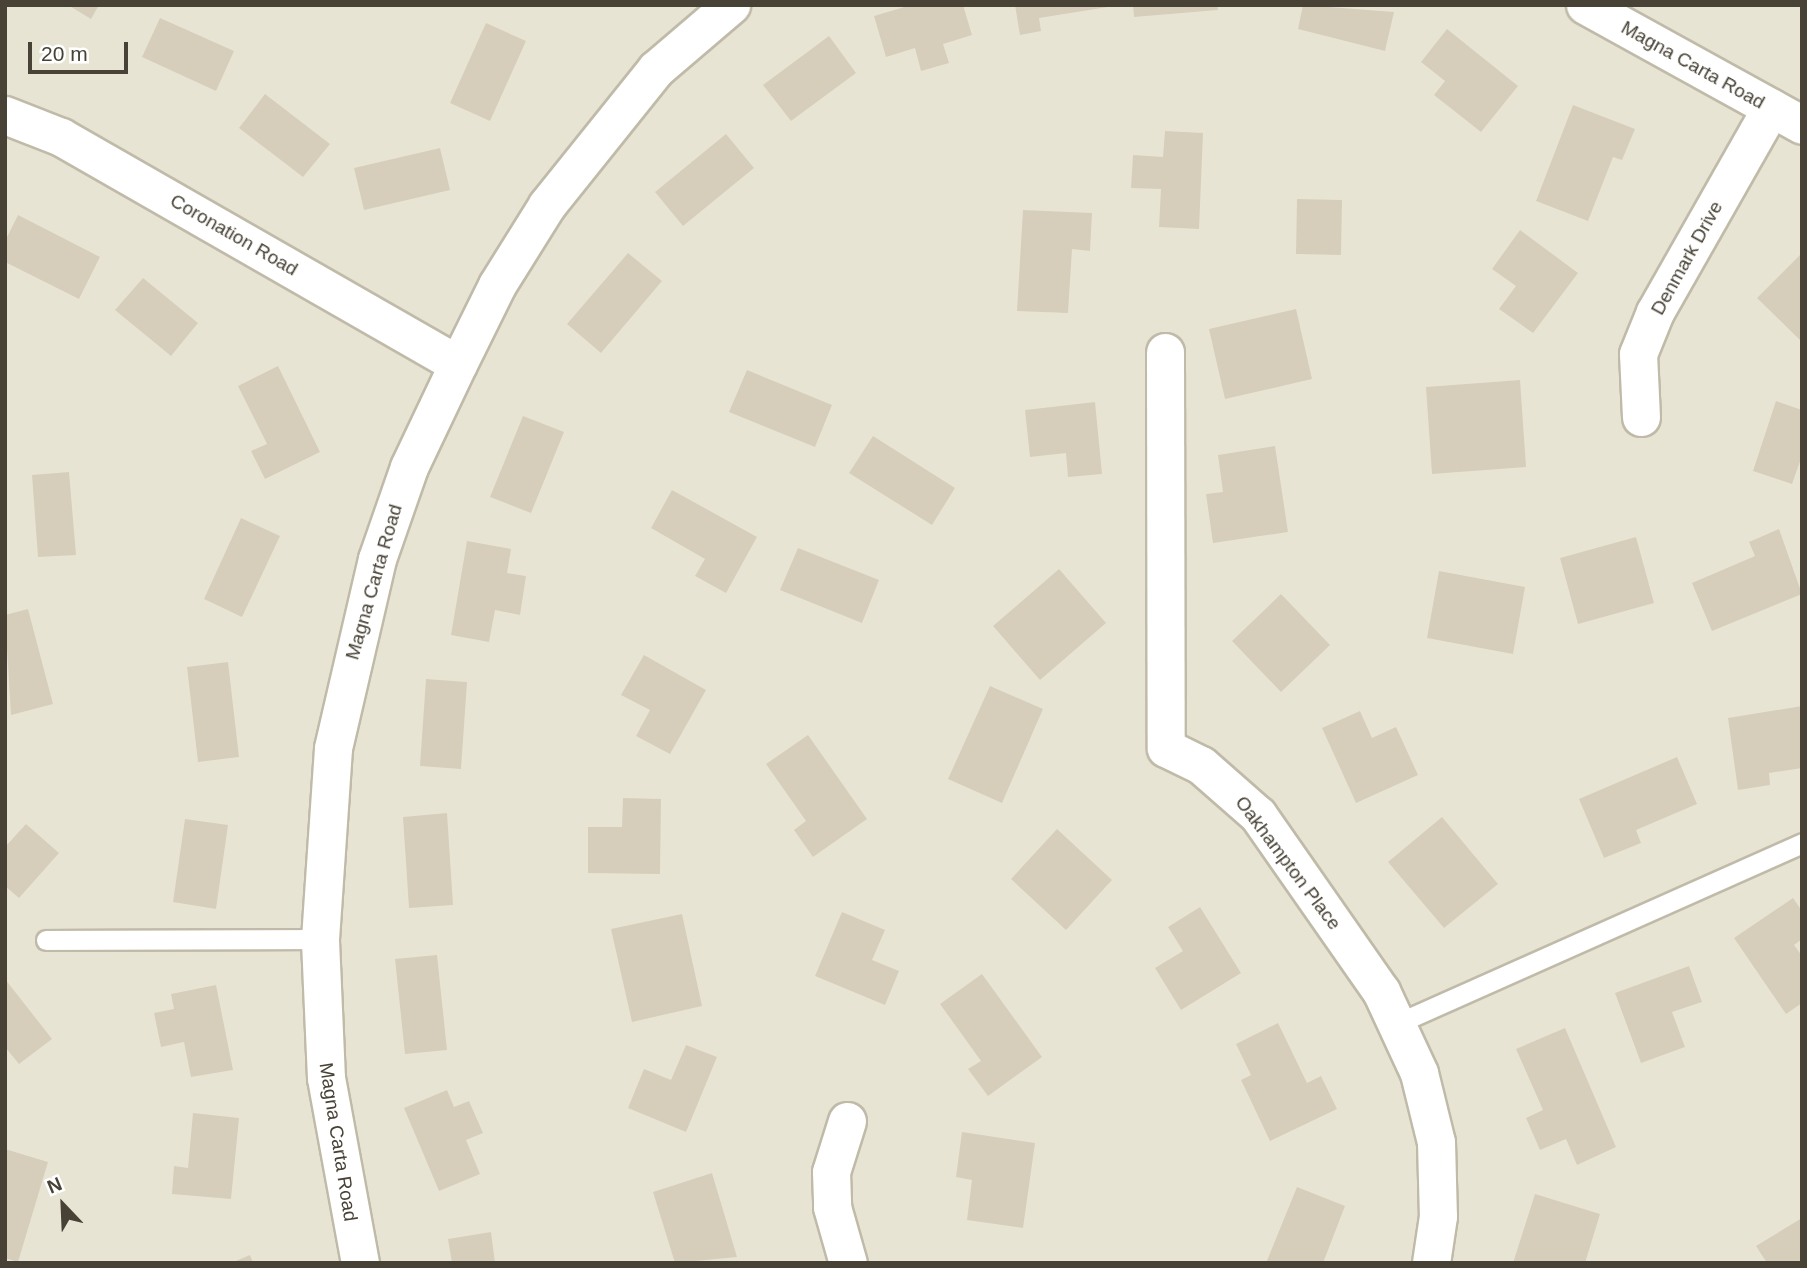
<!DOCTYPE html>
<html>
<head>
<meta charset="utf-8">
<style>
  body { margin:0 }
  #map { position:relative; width:1807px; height:1268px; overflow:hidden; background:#f4f1e6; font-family:Helvetica,sans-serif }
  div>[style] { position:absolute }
  .residential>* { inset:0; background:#e8e4d4 }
  .building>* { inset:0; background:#d6cebb }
  .roads { filter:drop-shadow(2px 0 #c0baa8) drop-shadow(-2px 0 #c0baa8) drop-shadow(0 2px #c0baa8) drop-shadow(0 -2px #c0baa8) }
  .lane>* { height:19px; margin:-9.5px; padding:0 9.5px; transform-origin:9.5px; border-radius:9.5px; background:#fff }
  .street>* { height:37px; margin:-18.5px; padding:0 18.5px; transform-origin:18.5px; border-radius:18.5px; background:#fff }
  span { translate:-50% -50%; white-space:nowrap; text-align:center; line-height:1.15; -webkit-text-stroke:5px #fff; paint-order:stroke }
  .street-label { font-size:19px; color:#474235 }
  .frame { position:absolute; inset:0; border:7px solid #474235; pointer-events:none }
  .north { position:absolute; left:28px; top:1170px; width:70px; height:70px; -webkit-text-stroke:5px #fff; paint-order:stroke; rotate:337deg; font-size:19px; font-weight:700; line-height:28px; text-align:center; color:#474235 }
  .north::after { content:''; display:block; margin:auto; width:24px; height:32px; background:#474235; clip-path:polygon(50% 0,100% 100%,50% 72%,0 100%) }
  .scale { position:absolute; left:28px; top:42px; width:100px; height:32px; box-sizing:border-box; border:4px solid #474235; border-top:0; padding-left:9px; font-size:21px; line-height:24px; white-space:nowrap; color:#474235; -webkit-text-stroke:5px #fff; paint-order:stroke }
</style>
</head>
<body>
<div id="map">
  <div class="residential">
    <i style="clip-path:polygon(5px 5px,1802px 5px,1802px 1263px,5px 1263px)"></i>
  </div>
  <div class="building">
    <i style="clip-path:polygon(68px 5px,99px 5px,91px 19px)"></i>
    <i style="clip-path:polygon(911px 5px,963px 5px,972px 35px,943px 44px,949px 63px,921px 71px,915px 48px,886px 57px,874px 16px)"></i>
    <i style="clip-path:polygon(1015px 5px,1108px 5px,1108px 7px,1039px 18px,1041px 31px,1020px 35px)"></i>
    <i style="clip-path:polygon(1133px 5px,1217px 5px,1218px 10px,1134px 17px)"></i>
    <i style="clip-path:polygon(1303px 5px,1394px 12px,1385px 51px,1298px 29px)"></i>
    <i style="clip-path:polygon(160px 18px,234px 51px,216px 91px,142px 57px)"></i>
    <i style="clip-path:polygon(486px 23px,526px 41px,490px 121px,450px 103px)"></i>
    <i style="clip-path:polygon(1447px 29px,1518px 86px,1481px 132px,1434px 95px,1445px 81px,1421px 62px)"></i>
    <i style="clip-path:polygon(829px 36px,856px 73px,791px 121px,763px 85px)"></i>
    <i style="clip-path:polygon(265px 94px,330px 144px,303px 177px,239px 128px)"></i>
    <i style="clip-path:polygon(1573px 105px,1635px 129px,1622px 160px,1613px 157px,1588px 221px,1536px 201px)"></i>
    <i style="clip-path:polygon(1165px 131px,1203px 133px,1199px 229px,1159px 227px,1161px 189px,1131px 188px,1133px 155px,1163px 157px)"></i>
    <i style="clip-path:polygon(726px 134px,754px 168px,683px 226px,655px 192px)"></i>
    <i style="clip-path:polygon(440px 148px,450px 190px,364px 210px,354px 168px)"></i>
    <i style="clip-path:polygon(1297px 199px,1342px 200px,1341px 255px,1296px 254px)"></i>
    <i style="clip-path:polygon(1023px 210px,1092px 213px,1090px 251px,1072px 249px,1068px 313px,1017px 311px)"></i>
    <i style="clip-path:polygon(18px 215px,100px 257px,79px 299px,5px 262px,5px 241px)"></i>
    <i style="clip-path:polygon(1520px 230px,1578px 273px,1533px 333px,1499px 309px,1516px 286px,1492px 269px)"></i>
    <i style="clip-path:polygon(628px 253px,662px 281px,601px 353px,567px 324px)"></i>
    <i style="clip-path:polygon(1802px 253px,1802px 342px,1757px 298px)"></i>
    <i style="clip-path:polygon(143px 278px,198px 323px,171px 356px,115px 310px)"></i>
    <i style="clip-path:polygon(1296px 309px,1312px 379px,1225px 399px,1209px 329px)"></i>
    <i style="clip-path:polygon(278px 366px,320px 452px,265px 479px,251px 451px,267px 444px,238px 386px)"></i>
    <i style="clip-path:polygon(747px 370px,832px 405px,815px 447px,729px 412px)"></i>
    <i style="clip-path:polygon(1520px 380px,1526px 467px,1432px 474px,1426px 387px)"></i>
    <i style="clip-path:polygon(1776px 401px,1802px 410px,1802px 456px,1792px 484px,1753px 471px)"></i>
    <i style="clip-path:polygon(1095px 402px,1102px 474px,1068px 477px,1066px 453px,1030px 457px,1025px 410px)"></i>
    <i style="clip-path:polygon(523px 416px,564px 432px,531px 513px,490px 497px)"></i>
    <i style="clip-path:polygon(873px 436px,955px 488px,932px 525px,849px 473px)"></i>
    <i style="clip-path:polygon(1275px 446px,1288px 532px,1213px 543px,1206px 494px,1223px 492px,1218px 455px)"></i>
    <i style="clip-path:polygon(69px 472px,76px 555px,38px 557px,32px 475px)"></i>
    <i style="clip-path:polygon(672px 490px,757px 537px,726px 593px,695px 576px,705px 559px,651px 528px)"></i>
    <i style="clip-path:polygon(241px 518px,280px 536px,242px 617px,204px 599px)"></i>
    <i style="clip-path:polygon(1779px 529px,1802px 594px,1712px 631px,1692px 583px,1755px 556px,1749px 542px)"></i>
    <i style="clip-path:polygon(1636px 537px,1654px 603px,1578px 624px,1560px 558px)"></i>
    <i style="clip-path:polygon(467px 541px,511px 549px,507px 573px,526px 576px,520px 615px,495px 610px,489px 642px,451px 635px)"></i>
    <i style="clip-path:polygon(798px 548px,879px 580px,862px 623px,780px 590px)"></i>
    <i style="clip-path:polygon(1059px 569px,1106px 623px,1040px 680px,993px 626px)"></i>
    <i style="clip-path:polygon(1439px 571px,1525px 587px,1513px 654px,1427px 638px)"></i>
    <i style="clip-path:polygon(1281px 594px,1330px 645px,1281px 692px,1232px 641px)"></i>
    <i style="clip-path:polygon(28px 609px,53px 704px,11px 715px,5px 615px)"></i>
    <i style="clip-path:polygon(644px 655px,706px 690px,670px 754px,636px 736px,650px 710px,621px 695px)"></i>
    <i style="clip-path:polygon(228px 662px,239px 757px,198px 762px,187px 667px)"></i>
    <i style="clip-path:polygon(426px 679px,467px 682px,461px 769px,420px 766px)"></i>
    <i style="clip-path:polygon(990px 686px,1043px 709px,1002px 803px,948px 779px)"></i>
    <i style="clip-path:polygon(1802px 706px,1802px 768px,1769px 773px,1770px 785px,1738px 790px,1728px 718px)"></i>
    <i style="clip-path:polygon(1360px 711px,1372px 738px,1396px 727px,1418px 775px,1356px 803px,1322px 728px)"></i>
    <i style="clip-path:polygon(808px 735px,867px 819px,813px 857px,794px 830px,806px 821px,766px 764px)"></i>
    <i style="clip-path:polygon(1677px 757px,1697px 804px,1636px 830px,1641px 843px,1604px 858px,1579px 799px)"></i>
    <i style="clip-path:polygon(623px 798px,661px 799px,660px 874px,588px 873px,588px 827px,622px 827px)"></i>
    <i style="clip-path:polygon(447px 813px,453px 905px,409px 908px,403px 817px)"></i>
    <i style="clip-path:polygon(1442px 817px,1498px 884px,1444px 928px,1388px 862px)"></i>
    <i style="clip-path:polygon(185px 819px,228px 825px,216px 909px,173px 902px)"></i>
    <i style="clip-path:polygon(26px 824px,59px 853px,19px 898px,5px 886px,5px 847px)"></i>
    <i style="clip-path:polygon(1057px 829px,1112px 880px,1066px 930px,1011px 879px)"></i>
    <i style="clip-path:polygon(1793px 898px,1802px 911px,1802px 939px,1794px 945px,1802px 956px,1802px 1003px,1786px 1014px,1734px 938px)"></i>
    <i style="clip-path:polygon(1200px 907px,1241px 973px,1181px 1010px,1155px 968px,1183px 951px,1168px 927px)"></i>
    <i style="clip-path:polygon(842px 912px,885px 930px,872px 960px,899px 971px,885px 1005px,815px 976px)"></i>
    <i style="clip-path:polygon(682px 914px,702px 1006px,632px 1022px,611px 929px)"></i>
    <i style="clip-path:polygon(437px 955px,447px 1050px,405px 1054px,395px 959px)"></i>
    <i style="clip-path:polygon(1689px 966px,1702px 1002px,1672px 1012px,1685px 1047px,1641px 1063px,1615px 993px)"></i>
    <i style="clip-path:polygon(982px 974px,1042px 1057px,988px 1096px,968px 1069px,981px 1061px,940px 1004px)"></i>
    <i style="clip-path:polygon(5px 979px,52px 1039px,19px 1064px,5px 1047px)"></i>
    <i style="clip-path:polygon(216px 985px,233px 1070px,191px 1077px,184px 1042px,161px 1047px,154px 1013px,174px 1009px,171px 994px)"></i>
    <i style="clip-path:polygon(1278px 1023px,1307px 1083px,1321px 1076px,1337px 1109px,1270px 1141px,1241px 1080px,1251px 1075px,1236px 1044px)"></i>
    <i style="clip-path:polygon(1565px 1028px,1616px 1147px,1577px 1165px,1566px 1139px,1540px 1150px,1526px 1118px,1543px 1110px,1516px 1049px)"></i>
    <i style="clip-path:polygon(686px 1045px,717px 1057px,686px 1132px,628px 1108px,644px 1069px,671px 1080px)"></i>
    <i style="clip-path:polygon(447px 1090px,454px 1107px,469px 1101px,483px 1133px,466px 1140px,480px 1174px,439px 1191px,404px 1108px)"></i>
    <i style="clip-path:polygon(193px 1113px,239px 1118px,231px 1199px,172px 1194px,174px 1166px,188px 1168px)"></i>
    <i style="clip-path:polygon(962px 1132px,1035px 1143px,1023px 1228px,967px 1220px,972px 1180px,956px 1177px)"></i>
    <i style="clip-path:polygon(5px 1149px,48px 1162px,18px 1262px,5px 1258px)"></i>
    <i style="clip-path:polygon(712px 1173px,737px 1257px,675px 1263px,653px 1192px)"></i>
    <i style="clip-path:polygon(1297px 1187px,1345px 1206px,1323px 1263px,1266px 1263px)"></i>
    <i style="clip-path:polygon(1535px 1194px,1600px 1214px,1585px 1263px,1513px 1263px)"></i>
    <i style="clip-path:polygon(1802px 1218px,1802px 1263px,1767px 1263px,1756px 1246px)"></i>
    <i style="clip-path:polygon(491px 1232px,495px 1263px,452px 1263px,448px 1239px)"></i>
    <i style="clip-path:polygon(250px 1255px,253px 1263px,231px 1263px)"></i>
  </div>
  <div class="roads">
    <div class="lane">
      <i style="left:46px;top:940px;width:274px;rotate:-0.2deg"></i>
      <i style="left:1396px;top:1024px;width:445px;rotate:-24deg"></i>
    </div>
    <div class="street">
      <i style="left:1585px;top:5px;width:248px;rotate:28.9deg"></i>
      <i style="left:5px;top:115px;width:60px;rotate:21.4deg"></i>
      <i style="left:61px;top:137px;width:457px;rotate:29.8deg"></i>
      <i style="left:1165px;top:352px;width:396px;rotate:89.9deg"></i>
      <i style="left:1166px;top:748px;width:39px;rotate:26deg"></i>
      <i style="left:1201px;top:765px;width:76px;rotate:41.3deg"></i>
      <i style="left:1258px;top:815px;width:215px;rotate:55.1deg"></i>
      <i style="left:1381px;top:991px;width:90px;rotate:65.1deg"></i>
      <i style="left:1419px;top:1073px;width:71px;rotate:76.2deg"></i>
      <i style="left:1436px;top:1142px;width:74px;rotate:88.5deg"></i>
      <i style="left:1438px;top:1216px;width:48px;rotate:98.5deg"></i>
      <i style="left:1641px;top:417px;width:63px;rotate:-92.7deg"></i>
      <i style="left:1638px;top:354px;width:45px;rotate:-68deg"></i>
      <i style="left:1655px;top:312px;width:235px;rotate:-60.4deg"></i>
      <i style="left:847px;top:1121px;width:53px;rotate:107.4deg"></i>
      <i style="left:831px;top:1172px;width:35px;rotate:88deg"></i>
      <i style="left:832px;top:1207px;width:58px;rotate:74.1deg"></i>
      <i style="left:360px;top:1263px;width:188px;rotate:-100.4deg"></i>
      <i style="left:326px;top:1078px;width:139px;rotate:-92.5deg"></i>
      <i style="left:320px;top:939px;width:191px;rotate:-86.1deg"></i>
      <i style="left:333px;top:748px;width:194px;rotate:-76.9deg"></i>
      <i style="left:377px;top:559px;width:97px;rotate:-70.8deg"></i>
      <i style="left:409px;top:467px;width:114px;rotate:-64.6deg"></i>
      <i style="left:458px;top:364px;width:88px;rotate:-63.7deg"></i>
      <i style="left:497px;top:285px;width:94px;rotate:-58deg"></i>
      <i style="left:547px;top:205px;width:174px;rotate:-51.3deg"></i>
      <i style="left:656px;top:69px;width:99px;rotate:-40.5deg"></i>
    </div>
  </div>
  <div class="street-label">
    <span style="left:1693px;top:65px;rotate:29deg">Magna Carta Road</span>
    <span style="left:234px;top:235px;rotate:30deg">Coronation Road</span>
    <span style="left:1687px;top:258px;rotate:-61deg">Denmark Drive</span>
    <span style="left:374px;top:582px;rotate:-74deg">Magna Carta Road</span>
    <span style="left:1288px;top:863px;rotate:53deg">Oakhampton Place</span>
    <span style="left:338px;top:1142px;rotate:81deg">Magna Carta Road</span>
  </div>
  <div class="frame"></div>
  <div class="north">N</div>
  <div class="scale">20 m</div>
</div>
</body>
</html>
